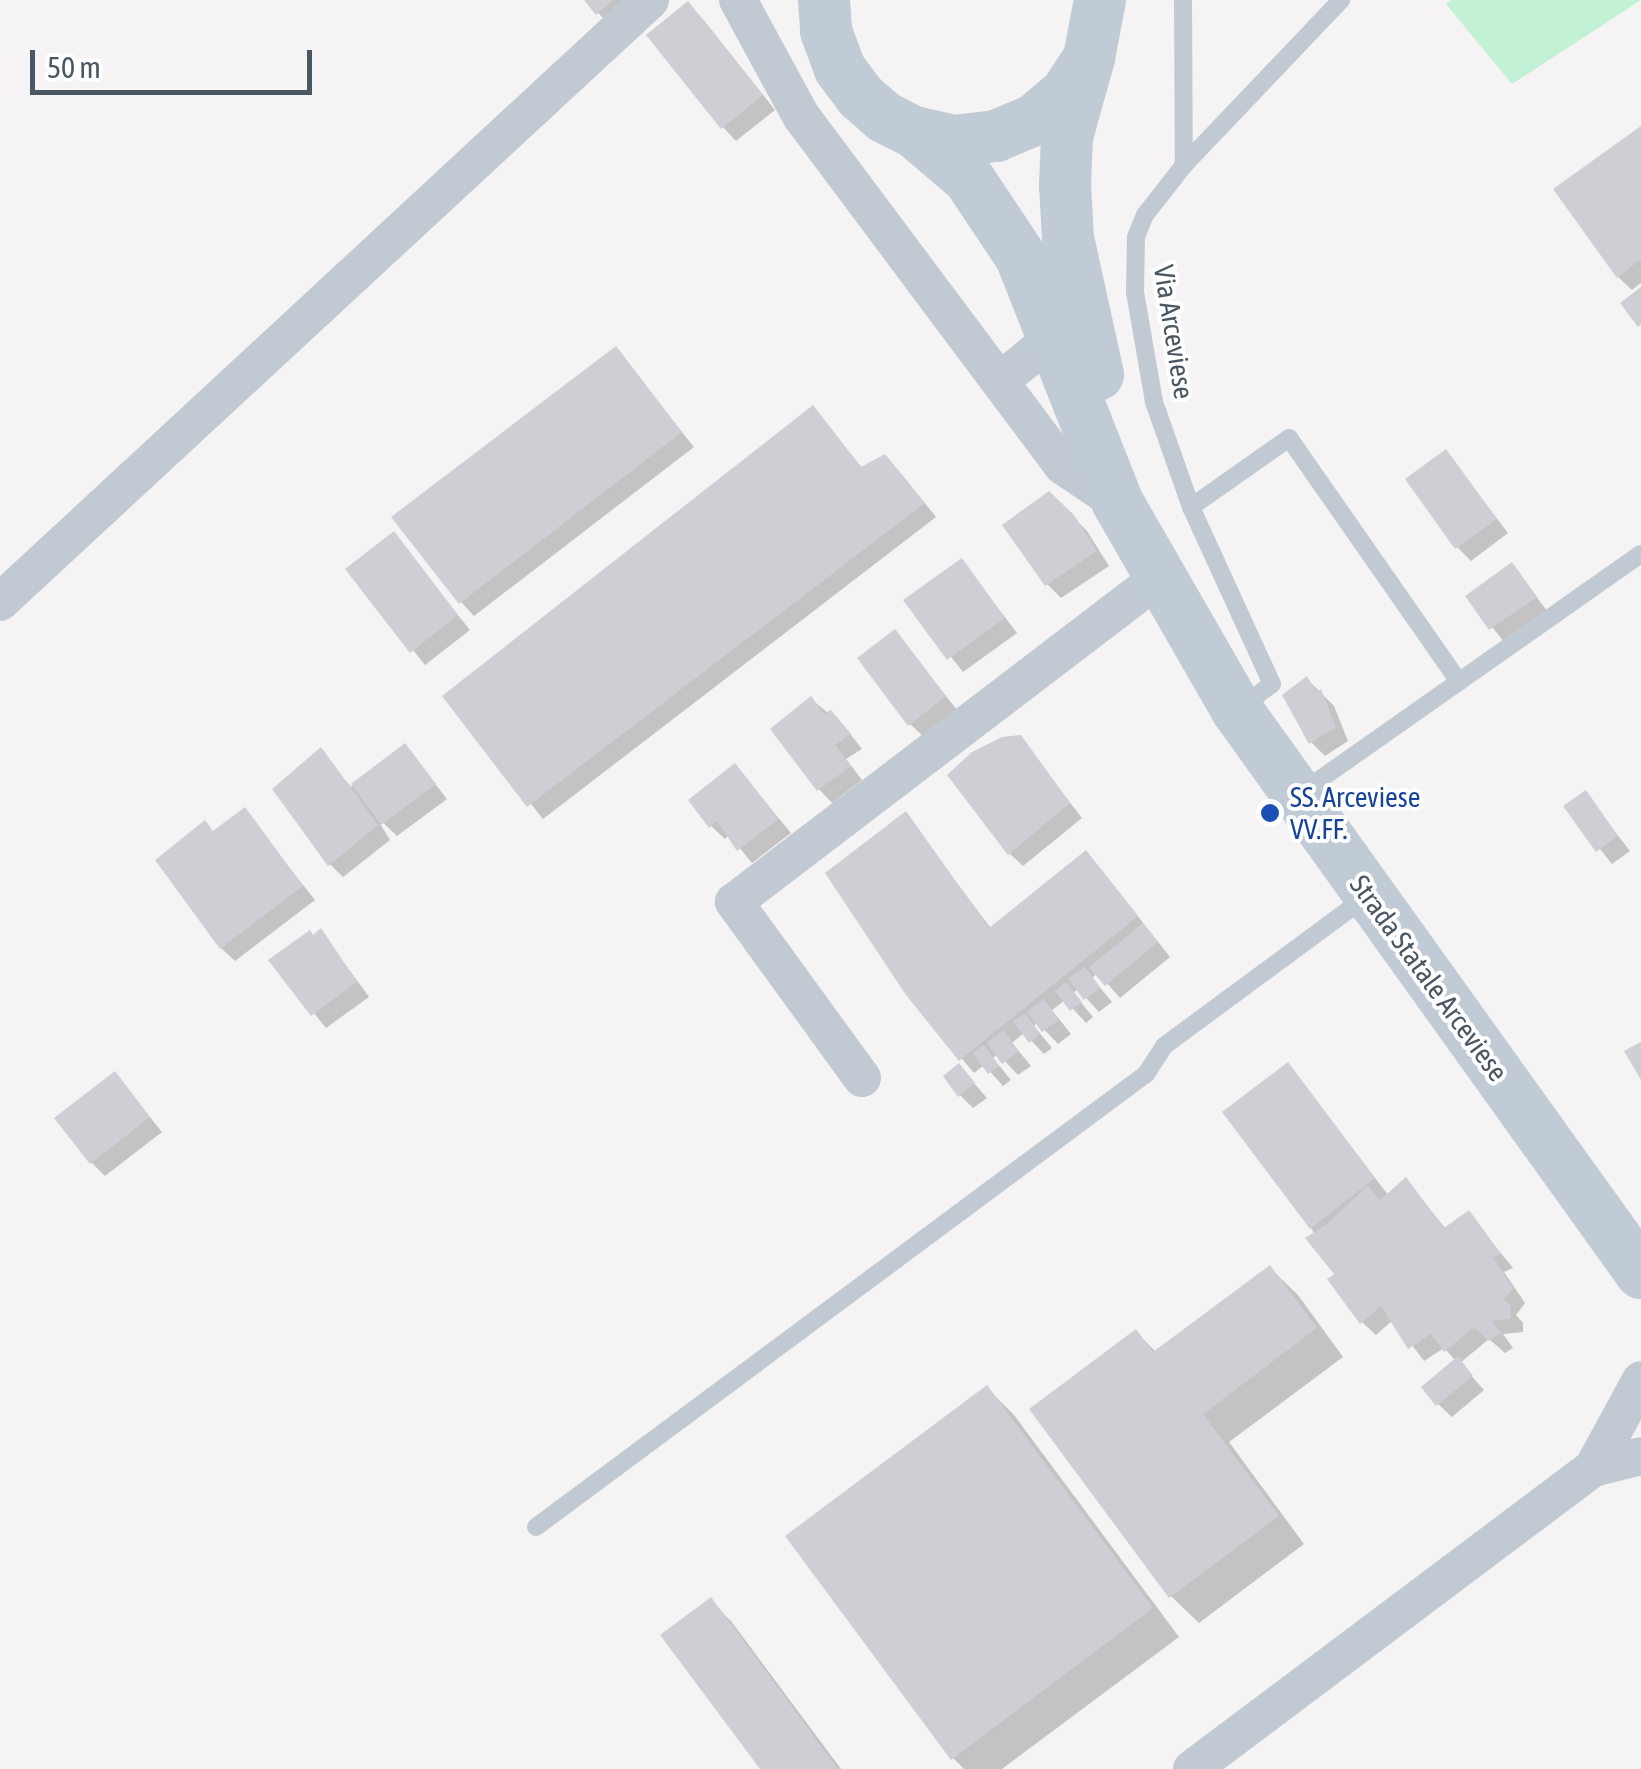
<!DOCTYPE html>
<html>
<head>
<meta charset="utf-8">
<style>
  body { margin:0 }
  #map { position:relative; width:1641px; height:1769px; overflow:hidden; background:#f5f3f3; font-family:"Asap Condensed",sans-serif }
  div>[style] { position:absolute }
  .green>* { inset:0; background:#c3f1d5 }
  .shadow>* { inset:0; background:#0003 }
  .building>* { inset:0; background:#cdcfd5 }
  .lane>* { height:18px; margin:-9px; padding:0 9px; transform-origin:9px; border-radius:9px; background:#c1cad2 }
  .street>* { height:38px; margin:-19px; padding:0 19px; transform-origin:19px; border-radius:19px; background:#c1cad2 }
  .secondary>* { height:52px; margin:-26px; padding:0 26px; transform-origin:26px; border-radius:26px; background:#c1cbd6 }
  .dots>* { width:28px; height:28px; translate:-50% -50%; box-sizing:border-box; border:5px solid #fff; border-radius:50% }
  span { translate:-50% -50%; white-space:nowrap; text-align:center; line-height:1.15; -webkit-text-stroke:8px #fff; paint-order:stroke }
  .street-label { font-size:28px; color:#4a5661 }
  .transit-label { font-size:28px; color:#164399 }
  .left { translate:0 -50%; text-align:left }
  .scale { position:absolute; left:30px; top:50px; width:282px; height:45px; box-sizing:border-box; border:5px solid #4a5661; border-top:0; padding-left:12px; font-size:30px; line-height:35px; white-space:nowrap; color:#4a5661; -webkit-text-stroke:8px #fff; paint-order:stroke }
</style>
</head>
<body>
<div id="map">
  <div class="green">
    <i style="clip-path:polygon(1451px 0,1641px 0,1512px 84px,1446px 4px)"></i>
  </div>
  <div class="shadow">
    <i style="clip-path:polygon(587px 0,642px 0,611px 27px)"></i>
    <i style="clip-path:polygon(702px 18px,775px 110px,736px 141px,723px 127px)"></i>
    <i style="clip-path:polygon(1641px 129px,1641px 283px,1632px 290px,1618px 277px)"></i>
    <i style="clip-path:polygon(615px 349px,694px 447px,474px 616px,461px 602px)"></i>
    <i style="clip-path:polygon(813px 408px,863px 469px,898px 470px,936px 517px,543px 819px,446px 696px)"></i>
    <i style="clip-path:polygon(1446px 452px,1508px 533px,1471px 561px,1457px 547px)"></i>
    <i style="clip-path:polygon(1049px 494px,1087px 531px,1109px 566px,1061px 598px,1047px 584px)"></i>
    <i style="clip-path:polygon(394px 535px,470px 630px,425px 665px,349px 569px)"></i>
    <i style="clip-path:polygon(962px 561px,1017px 633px,963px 672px,907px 601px)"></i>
    <i style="clip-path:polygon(1512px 565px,1548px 612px,1504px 642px,1468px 596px)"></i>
    <i style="clip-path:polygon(895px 633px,958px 711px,924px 737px,910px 724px)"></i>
    <i style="clip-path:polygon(1307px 679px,1334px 706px,1348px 741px,1325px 756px,1311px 742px)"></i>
    <i style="clip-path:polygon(811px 699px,844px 726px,862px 749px,846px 759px,862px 780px,832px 803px,819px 789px)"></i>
    <i style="clip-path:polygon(1020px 738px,1082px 818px,1023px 866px,1009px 853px)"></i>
    <i style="clip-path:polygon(405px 746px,447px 799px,397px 836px,375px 815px,390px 840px,343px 877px,330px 864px,320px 750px,351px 787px)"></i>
    <i style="clip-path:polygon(735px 766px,791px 833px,752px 863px,729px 835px,725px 839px,711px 826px,692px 800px)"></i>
    <i style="clip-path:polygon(1585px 793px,1630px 851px,1612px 864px,1566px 807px)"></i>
    <i style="clip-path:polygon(244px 811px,315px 900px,235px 961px,221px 948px,215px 833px)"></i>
    <i style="clip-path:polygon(906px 815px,992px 930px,1099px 867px,1170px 957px,1120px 998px,1098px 973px,1092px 978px,1112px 1002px,1099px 1012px,1078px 989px,1073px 993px,1093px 1017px,1086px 1023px,1065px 1000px,1052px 1010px,1071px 1034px,1058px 1044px,1037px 1022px,1034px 1026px,1052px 1048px,1044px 1054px,1024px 1033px,1012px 1043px,1031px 1066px,1018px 1075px,998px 1054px,993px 1058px,1011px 1080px,1003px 1086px,984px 1065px,974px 1073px,908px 994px)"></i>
    <i style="clip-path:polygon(321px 931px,369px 997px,326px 1028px,272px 961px)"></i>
    <i style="clip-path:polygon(1288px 1065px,1389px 1196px,1406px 1180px,1446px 1229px,1468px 1213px,1513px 1268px,1504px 1272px,1525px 1303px,1516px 1315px,1523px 1323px,1523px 1332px,1503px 1334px,1513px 1348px,1505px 1353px,1489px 1339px,1460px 1363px,1484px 1390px,1452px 1417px,1438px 1404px,1456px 1361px,1444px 1348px,1424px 1361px,1393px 1320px,1376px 1335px,1362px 1322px,1311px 1228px)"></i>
    <i style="clip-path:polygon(959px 1066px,987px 1098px,973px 1108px,960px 1095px)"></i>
    <i style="clip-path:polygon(115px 1074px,162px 1132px,105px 1176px,91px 1162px)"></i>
    <i style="clip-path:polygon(1270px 1268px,1298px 1295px,1343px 1357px,1229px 1442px,1304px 1544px,1199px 1623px,1171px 1596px,1136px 1332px,1157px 1353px)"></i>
    <i style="clip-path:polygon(987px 1388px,1014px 1415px,1179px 1637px,1002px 1769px,964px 1769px,953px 1758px)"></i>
    <i style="clip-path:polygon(710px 1601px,731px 1621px,841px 1769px,763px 1769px)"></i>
  </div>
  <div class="building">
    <i style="clip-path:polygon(584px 0,613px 0,596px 15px)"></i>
    <i style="clip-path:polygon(688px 1px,763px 95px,721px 129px,646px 35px)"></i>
    <i style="clip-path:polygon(1641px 126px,1641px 259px,1617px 278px,1553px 189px)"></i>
    <i style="clip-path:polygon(1641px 287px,1641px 324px,1638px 327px,1620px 303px)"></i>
    <i style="clip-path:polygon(616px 346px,682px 432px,459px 604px,391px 517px)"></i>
    <i style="clip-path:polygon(813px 405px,861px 467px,885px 454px,925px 503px,527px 807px,442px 696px)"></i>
    <i style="clip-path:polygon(1446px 449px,1497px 519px,1455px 549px,1405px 479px)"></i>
    <i style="clip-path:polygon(1049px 491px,1074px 515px,1097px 551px,1045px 586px,1002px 525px)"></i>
    <i style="clip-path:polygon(394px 531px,458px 615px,410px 653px,345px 569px)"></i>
    <i style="clip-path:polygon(962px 558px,1005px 618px,947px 660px,903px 600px)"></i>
    <i style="clip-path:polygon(1512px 562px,1537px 597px,1489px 630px,1465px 596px)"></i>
    <i style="clip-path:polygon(895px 629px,946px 696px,908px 726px,857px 658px)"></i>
    <i style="clip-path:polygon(1307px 676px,1316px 692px,1321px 689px,1336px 727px,1309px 744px,1282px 695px)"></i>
    <i style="clip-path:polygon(811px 696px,824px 714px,831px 710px,851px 734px,835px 745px,851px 766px,817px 791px,770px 729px)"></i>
    <i style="clip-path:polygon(1021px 735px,1070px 803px,1008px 855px,947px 775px,972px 752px,1002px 737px)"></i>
    <i style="clip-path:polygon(405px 743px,436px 784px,381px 825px,351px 784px)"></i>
    <i style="clip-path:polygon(321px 747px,378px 825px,328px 866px,272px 789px)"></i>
    <i style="clip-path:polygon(735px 763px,779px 819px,737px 851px,717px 821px,709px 828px,688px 800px)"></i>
    <i style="clip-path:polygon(1586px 790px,1618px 836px,1596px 852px,1563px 806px)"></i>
    <i style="clip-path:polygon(245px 807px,303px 886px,220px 949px,155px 860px,205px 820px,213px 831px)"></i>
    <i style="clip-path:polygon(906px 811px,989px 928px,1086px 850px,1138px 916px,959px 1061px,906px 995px,825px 873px)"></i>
    <i style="clip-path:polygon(1143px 923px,1158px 942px,1105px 986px,1089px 967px)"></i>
    <i style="clip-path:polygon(321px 928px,357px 982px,311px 1016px,268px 960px,310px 930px,313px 935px)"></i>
    <i style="clip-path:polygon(1085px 967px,1100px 987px,1084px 1000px,1068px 979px)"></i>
    <i style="clip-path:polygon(1066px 982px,1082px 1002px,1070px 1011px,1055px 991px)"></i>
    <i style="clip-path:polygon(1044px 999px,1059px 1020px,1042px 1032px,1027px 1012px)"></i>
    <i style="clip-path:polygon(1025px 1013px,1040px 1034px,1029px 1043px,1013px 1021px)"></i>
    <i style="clip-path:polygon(1003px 1030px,1019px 1051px,1002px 1064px,987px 1043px)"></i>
    <i style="clip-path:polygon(1641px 1042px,1641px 1080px,1624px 1051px)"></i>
    <i style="clip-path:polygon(984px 1045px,999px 1066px,988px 1074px,972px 1053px)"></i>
    <i style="clip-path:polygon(1288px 1062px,1375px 1178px,1310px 1229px,1222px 1112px)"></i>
    <i style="clip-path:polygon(959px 1063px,975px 1083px,958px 1097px,943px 1076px)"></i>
    <i style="clip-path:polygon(115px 1071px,150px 1117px,90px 1164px,54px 1118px)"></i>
    <i style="clip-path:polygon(1406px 1177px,1444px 1228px,1469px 1210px,1501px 1254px,1493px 1258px,1513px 1288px,1504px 1299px,1511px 1307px,1510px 1319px,1492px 1321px,1501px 1333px,1489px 1341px,1474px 1327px,1444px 1352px,1431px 1334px,1408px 1349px,1381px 1306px,1360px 1324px,1327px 1279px,1334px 1274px,1305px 1238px,1327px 1224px,1368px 1185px,1380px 1200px)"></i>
    <i style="clip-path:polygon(1270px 1265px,1317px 1328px,1203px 1414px,1279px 1516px,1169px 1598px,1029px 1409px,1136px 1329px,1153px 1352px)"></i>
    <i style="clip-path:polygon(1458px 1356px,1473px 1376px,1436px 1406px,1421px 1387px)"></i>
    <i style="clip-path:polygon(987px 1385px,1153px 1608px,951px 1760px,785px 1536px)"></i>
    <i style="clip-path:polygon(711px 1597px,838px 1769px,760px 1769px,660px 1635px)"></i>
  </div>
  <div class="lane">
    <i style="left:1183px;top:0;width:165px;rotate:89.7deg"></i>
    <i style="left:1191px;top:507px;width:120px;rotate:-35.1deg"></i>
    <i style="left:1289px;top:438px;width:297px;rotate:55.1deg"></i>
    <i style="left:1239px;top:709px;width:41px;rotate:-37.1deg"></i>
    <i style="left:1272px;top:684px;width:195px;rotate:-114.6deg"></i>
    <i style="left:1191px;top:507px;width:111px;rotate:-109.4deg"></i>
    <i style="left:1154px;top:402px;width:112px;rotate:-99.8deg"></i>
    <i style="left:1135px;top:292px;width:55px;rotate:-89deg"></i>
    <i style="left:1136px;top:237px;width:24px;rotate:-68deg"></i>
    <i style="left:1145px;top:215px;width:63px;rotate:-52deg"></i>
    <i style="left:1184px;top:165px;width:228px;rotate:-46.4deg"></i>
    <i style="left:1302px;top:792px;width:414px;rotate:-35.1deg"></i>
    <i style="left:536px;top:1527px;width:760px;rotate:-36.6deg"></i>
    <i style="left:1146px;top:1074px;width:33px;rotate:-57deg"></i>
    <i style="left:1164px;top:1046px;width:251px;rotate:-36.4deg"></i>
  </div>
  <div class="street">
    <i style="left:738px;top:0;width:132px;rotate:61.5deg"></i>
    <i style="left:801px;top:116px;width:437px;rotate:53.2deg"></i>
    <i style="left:1063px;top:466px;width:66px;rotate:33.9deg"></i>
    <i style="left:1000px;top:381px;width:93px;rotate:-39.3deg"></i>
    <i style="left:0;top:602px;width:886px;rotate:-42.8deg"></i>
    <i style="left:862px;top:1078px;width:218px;rotate:-126deg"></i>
    <i style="left:734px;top:902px;width:536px;rotate:-37.34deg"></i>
    <i style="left:1593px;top:1468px;width:100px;rotate:-61.4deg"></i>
    <i style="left:1192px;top:1769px;width:501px;rotate:-36.89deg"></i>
    <i style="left:1593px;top:1468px;width:49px;rotate:-14deg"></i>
  </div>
  <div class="secondary">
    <i style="left:824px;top:0;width:31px;rotate:86deg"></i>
    <i style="left:826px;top:31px;width:40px;rotate:69.8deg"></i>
    <i style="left:840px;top:69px;width:34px;rotate:53deg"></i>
    <i style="left:860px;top:96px;width:32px;rotate:41deg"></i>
    <i style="left:884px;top:117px;width:34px;rotate:27deg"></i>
    <i style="left:914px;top:132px;width:42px;rotate:12.4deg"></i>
    <i style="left:955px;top:141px;width:41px;rotate:-7deg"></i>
    <i style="left:996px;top:136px;width:41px;rotate:-22.8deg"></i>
    <i style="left:1034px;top:120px;width:42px;rotate:-40.2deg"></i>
    <i style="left:1066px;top:93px;width:42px;rotate:-56.7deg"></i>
    <i style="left:1089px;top:58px;width:59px;rotate:-79.3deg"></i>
    <i style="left:1089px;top:58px;width:82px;rotate:105.6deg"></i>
    <i style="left:1067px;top:137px;width:48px;rotate:92.4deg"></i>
    <i style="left:1065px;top:185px;width:53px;rotate:86.8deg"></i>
    <i style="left:1068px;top:238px;width:140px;rotate:77.6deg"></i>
    <i style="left:914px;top:132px;width:72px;rotate:40.5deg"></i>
    <i style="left:969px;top:179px;width:94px;rotate:56.3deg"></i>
    <i style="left:1021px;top:257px;width:264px;rotate:68.5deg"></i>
    <i style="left:1118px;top:503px;width:239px;rotate:60.1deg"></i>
    <i style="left:1237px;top:710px;width:693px;rotate:54.34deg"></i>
  </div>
  <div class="dots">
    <i style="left:1270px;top:813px;background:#1a4fb4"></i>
  </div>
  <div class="street-label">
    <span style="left:1174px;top:332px;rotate:81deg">Via Arceviese</span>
    <span style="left:1429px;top:978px;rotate:54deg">Strada Statale Arceviese</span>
  </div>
  <div class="transit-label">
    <span class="left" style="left:1290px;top:813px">SS. Arceviese<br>VV.FF.</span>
  </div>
  <div class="scale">50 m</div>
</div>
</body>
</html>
